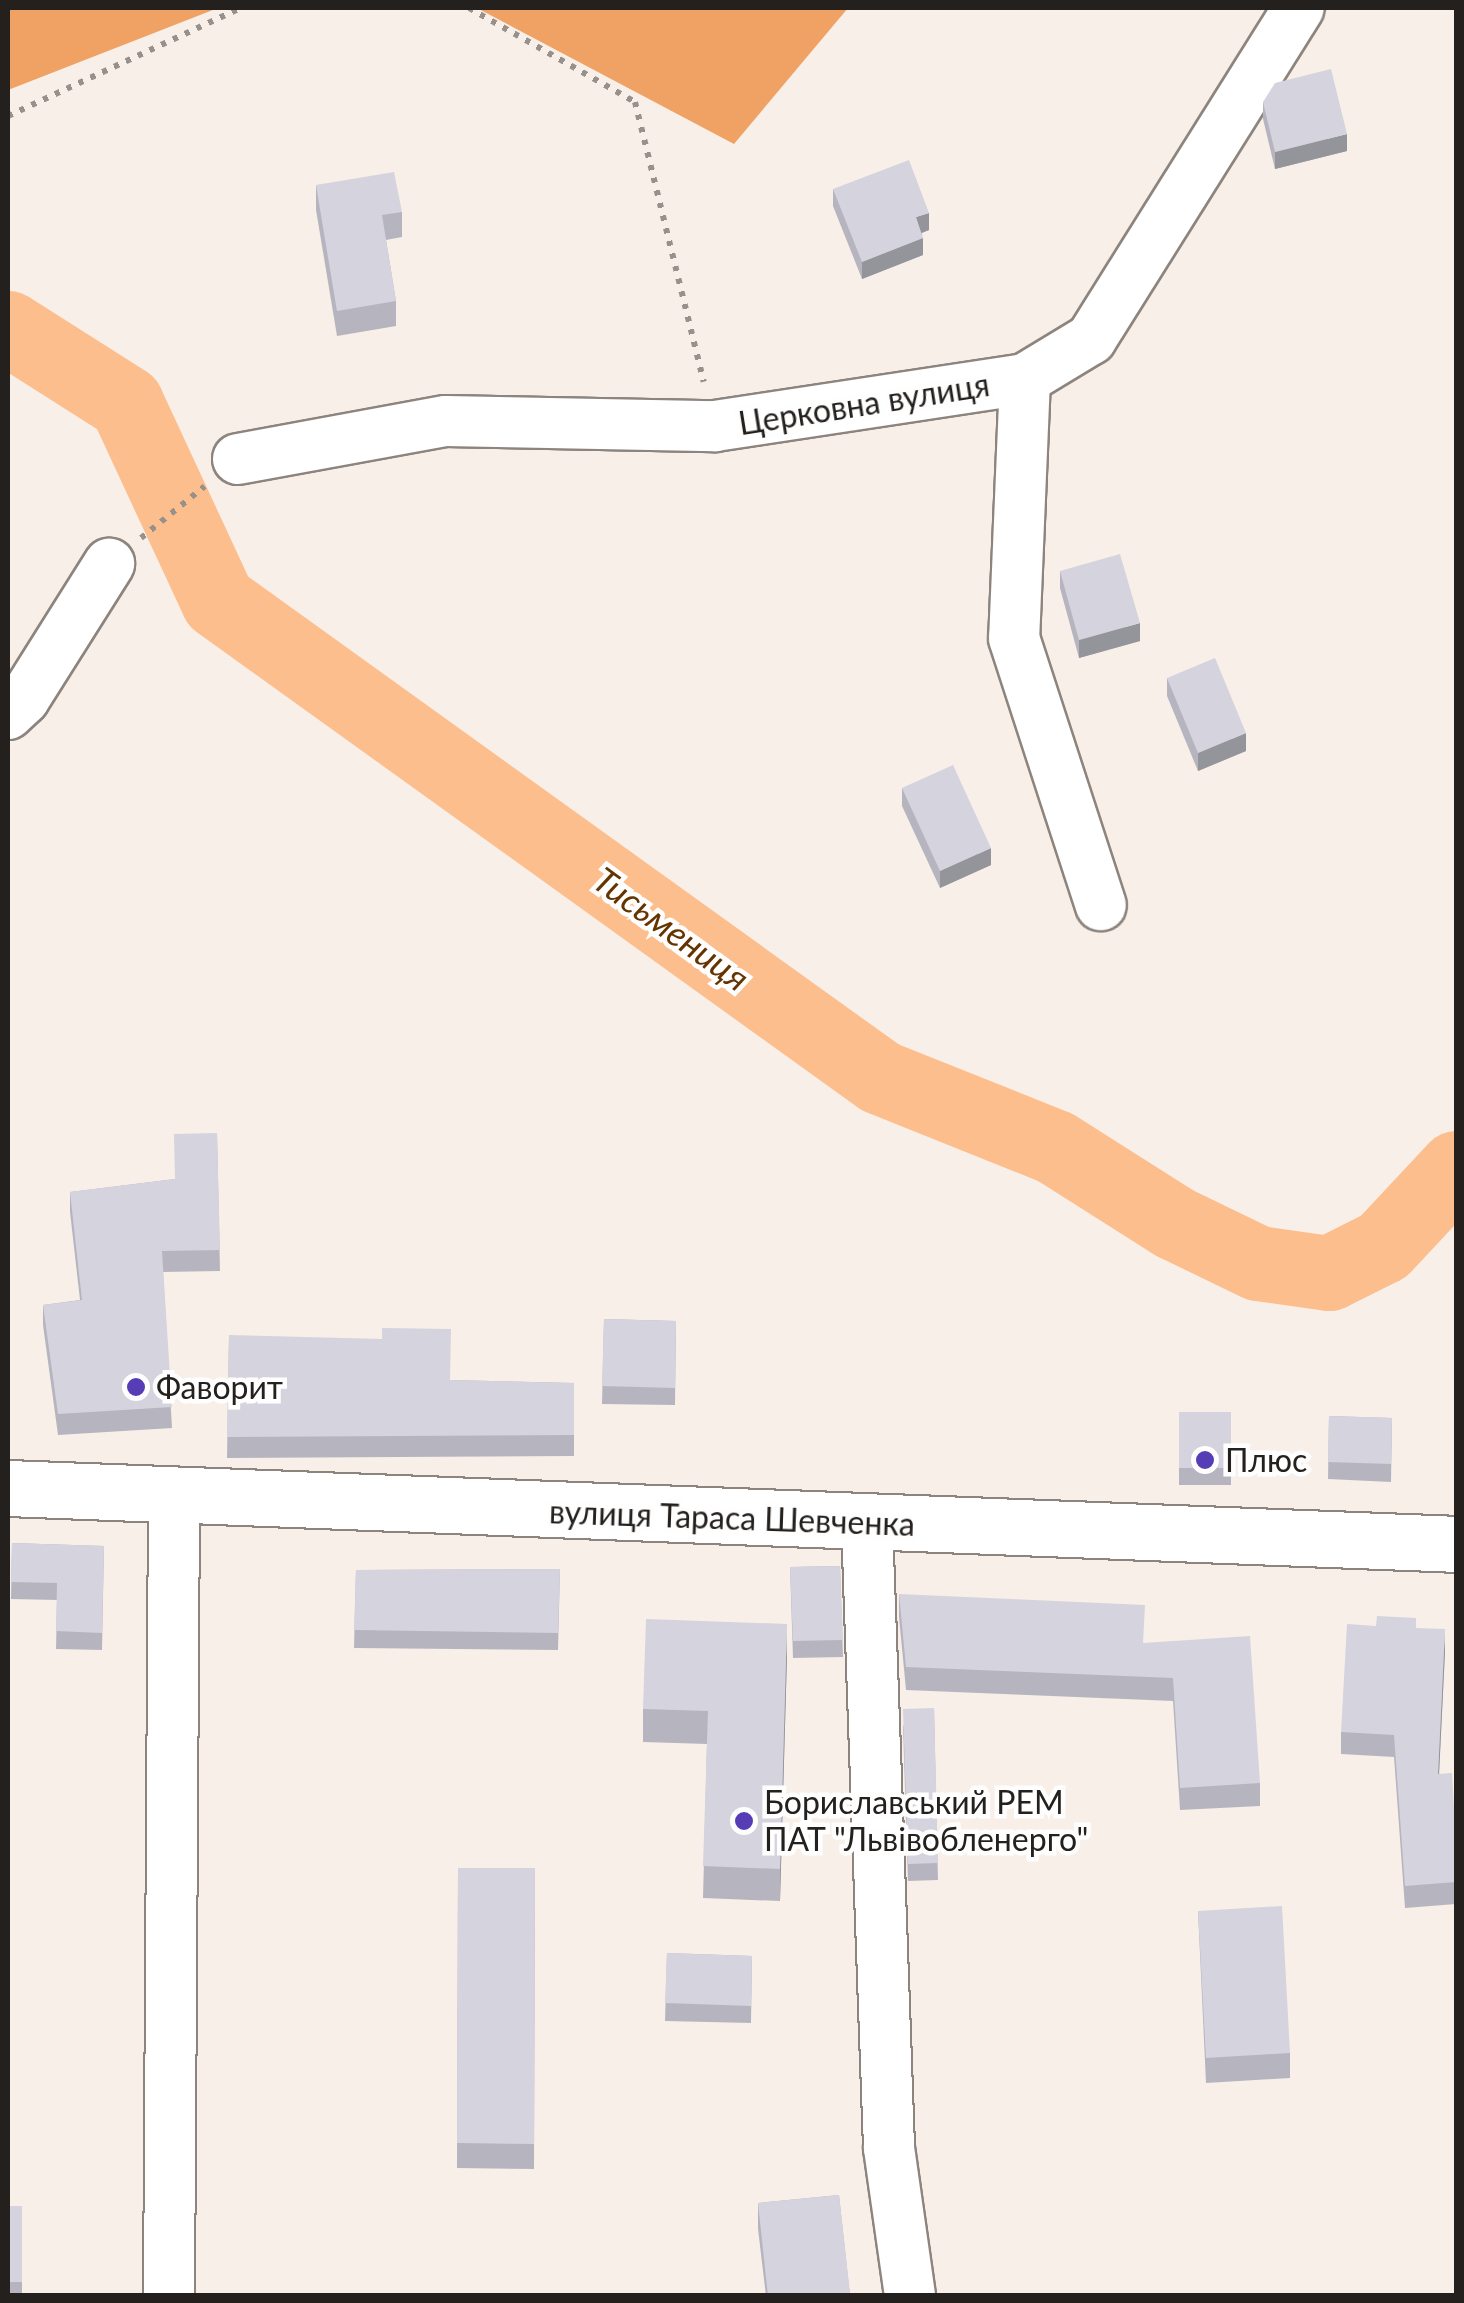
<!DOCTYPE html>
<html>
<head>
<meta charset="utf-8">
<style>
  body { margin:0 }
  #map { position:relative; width:1464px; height:2303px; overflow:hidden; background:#f8efe8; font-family:Lato,sans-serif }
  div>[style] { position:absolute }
  .forest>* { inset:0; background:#efa264 }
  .river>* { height:75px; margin:-37.5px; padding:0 37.5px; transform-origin:37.5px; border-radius:37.5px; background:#fdbe8d }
  .path>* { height:6px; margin-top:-3px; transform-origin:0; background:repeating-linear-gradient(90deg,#97908b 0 5px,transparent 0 13px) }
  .roads { filter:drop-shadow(2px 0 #8d847e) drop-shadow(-2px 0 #8d847e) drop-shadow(0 2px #8d847e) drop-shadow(0 -2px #8d847e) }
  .minor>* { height:50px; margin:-25px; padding:0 25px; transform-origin:25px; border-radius:25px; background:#fff }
  .major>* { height:55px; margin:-27.5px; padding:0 27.5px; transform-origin:27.5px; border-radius:27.5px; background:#fff }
  .wall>* { inset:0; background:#b6b5bf }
  .shaded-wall>* { inset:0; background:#94949b }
  .building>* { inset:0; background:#d4d3de }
  .dots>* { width:28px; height:28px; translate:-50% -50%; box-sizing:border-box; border:5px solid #fefefe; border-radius:50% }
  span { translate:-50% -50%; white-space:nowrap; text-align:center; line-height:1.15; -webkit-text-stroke:9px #fefefe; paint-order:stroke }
  .street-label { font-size:32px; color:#24201e }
  .poi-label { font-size:32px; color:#24201e }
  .left { translate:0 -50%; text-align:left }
  .water-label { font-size:35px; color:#653400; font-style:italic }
  .frame { position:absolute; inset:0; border:10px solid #24201e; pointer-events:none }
</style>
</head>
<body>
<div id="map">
  <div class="forest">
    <i style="clip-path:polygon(8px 8px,218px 8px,8px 90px)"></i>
    <i style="clip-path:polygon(477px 8px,848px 8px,734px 144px)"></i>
  </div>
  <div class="river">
    <i style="left:8px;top:328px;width:140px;rotate:32.4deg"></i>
    <i style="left:126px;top:403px;width:218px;rotate:65.1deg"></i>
    <i style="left:218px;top:601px;width:815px;rotate:35.72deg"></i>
    <i style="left:880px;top:1077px;width:188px;rotate:21.8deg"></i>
    <i style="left:1055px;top:1147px;width:140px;rotate:32.4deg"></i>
    <i style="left:1173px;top:1222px;width:94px;rotate:25.8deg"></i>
    <i style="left:1258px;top:1263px;width:72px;rotate:8deg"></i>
    <i style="left:1329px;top:1273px;width:60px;rotate:-26.6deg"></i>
    <i style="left:1383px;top:1246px;width:107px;rotate:-46.9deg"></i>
  </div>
  <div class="path">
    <i style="left:469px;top:8px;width:191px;rotate:29.5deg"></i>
    <i style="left:635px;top:102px;width:288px;rotate:76.2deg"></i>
    <i style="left:8px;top:116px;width:257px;rotate:-24.9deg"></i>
    <i style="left:141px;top:538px;width:82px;rotate:-39.1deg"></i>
  </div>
  <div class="roads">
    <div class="minor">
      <i style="left:1025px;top:379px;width:259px;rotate:92.4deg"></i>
      <i style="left:1014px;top:638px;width:281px;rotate:72deg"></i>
      <i style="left:238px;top:459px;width:211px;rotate:-10.4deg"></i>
      <i style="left:446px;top:421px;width:269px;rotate:1.1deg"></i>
      <i style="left:715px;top:426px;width:314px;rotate:-8.6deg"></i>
      <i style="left:1025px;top:379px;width:77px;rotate:-31.2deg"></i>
      <i style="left:1091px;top:339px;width:391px;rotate:-57.9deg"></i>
      <i style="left:8px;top:714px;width:22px;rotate:-43deg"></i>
      <i style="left:24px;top:699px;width:160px;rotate:-57.8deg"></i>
      <i style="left:867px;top:1524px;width:624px;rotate:87.98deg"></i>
      <i style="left:889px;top:2148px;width:149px;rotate:81.9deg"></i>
      <i style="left:169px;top:2296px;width:802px;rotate:-89.64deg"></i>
    </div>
    <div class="major">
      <i style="left:8px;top:1488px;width:1449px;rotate:2.21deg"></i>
    </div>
  </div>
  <div class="wall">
    <i style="clip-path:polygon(1263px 102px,1347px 151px,1275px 169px,1263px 119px)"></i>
    <i style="clip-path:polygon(316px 185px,402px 212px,402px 237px,386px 240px,396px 301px,396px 326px,337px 336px,316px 210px)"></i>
    <i style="clip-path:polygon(833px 189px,929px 230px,922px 233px,923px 255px,862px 279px,833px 206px)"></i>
    <i style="clip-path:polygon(1060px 571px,1140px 641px,1079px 658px,1060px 588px)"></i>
    <i style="clip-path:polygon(1167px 678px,1246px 751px,1198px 771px,1167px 696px)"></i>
    <i style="clip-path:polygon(902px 788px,991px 865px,940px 888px,902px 806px)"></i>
    <i style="clip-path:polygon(217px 1133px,220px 1271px,163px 1272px,172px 1428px,58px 1435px,43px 1325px,43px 1305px,80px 1300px,70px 1212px,70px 1192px,175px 1179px)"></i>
    <i style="clip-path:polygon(604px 1319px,676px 1321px,675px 1405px,602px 1404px)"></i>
    <i style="clip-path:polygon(229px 1335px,450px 1380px,574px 1383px,574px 1456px,227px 1458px)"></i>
    <i style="clip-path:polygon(1179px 1412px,1231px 1412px,1231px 1485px,1179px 1485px)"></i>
    <i style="clip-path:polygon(1329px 1416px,1392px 1418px,1391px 1482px,1328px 1479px)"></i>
    <i style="clip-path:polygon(12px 1543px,104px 1546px,102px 1650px,56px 1649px,57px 1600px,11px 1599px)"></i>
    <i style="clip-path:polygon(840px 1566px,843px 1657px,793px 1658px,790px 1567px)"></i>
    <i style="clip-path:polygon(560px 1569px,558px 1650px,354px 1648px,356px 1570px)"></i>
    <i style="clip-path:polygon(899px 1594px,1144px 1643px,1260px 1783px,1260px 1806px,1180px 1810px,1173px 1701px,906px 1690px,899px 1617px)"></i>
    <i style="clip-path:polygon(1416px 1628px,1445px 1651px,1439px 1773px,1456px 1842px,1456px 1904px,1405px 1908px,1394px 1757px,1341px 1754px,1341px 1732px)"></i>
    <i style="clip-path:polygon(787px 1656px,780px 1901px,703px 1898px,707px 1744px,643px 1742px,643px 1709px)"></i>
    <i style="clip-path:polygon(934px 1708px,938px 1880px,908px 1881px,903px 1726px)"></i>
    <i style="clip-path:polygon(458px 1868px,535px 1868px,534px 2169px,457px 2168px)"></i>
    <i style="clip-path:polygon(1198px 1911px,1290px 2053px,1290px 2078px,1206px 2083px)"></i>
    <i style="clip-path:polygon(667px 1953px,752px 1956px,751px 2023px,665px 2021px)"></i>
    <i style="clip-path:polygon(839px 2195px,850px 2296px,766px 2296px,758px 2229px,758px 2203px)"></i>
    <i style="clip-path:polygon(8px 2206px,22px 2206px,22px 2296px,8px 2296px)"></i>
  </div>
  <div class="shaded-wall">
    <i style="clip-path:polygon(1347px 134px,1347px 151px,1275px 169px,1275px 152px)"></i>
    <i style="clip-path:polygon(929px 213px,929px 230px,916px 235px,916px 217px)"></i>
    <i style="clip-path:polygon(923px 238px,923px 255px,862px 279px,862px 262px)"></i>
    <i style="clip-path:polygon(1140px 623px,1140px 641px,1079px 658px,1079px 640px)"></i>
    <i style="clip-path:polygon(1246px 733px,1246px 751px,1198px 771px,1198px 753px)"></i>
    <i style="clip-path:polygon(991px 848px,991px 865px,940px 888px,940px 871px)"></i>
    <i style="clip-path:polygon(787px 1624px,787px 1656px,780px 1901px,780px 1869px)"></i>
    <i style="clip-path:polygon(1445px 1629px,1445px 1651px,1438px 1796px,1438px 1774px)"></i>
  </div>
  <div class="building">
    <i style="clip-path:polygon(1331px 69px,1347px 134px,1275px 152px,1263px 102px,1275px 83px)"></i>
    <i style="clip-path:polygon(909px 160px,929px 213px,916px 217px,923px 238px,862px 262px,833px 189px)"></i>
    <i style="clip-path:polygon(394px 172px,402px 212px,382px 215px,396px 301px,337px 311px,316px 185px)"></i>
    <i style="clip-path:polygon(1120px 554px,1140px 623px,1079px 640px,1060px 571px)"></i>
    <i style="clip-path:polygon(1215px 658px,1246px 733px,1198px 753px,1167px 678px)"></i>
    <i style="clip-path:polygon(953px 765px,991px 848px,940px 871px,902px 788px)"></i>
    <i style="clip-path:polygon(217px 1133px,220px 1250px,162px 1251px,172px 1407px,58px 1414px,43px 1305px,82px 1300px,70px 1192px,175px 1179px,174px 1134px)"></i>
    <i style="clip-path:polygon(604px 1319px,676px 1321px,675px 1388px,602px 1386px)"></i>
    <i style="clip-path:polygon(382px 1328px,451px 1329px,450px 1380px,574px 1383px,574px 1435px,227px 1437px,229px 1335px,382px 1339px)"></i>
    <i style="clip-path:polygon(1179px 1412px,1231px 1412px,1231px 1468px,1179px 1468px)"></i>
    <i style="clip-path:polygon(1329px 1416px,1392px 1418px,1391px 1464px,1328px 1462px)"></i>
    <i style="clip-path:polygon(12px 1543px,104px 1546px,102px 1633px,56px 1631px,57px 1583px,11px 1582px)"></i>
    <i style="clip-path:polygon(840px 1566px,843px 1640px,793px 1641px,790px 1567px)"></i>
    <i style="clip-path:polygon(560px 1569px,558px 1633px,354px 1630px,356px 1570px)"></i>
    <i style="clip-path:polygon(899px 1594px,1145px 1605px,1143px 1643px,1250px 1636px,1260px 1783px,1180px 1788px,1173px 1678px,906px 1667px)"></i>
    <i style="clip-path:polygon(1377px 1616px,1416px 1618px,1416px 1628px,1445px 1629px,1438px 1774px,1452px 1773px,1456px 1842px,1456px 1882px,1405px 1886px,1394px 1735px,1341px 1732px,1347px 1624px,1376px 1626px)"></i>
    <i style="clip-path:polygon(646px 1619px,787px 1624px,780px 1869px,703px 1866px,708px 1711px,643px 1709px)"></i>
    <i style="clip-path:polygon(934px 1708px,938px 1863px,908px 1864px,903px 1709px)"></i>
    <i style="clip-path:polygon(458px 1868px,535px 1868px,534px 2144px,457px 2143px)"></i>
    <i style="clip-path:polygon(1282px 1906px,1290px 2053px,1206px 2058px,1198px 1911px)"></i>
    <i style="clip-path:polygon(667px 1953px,752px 1956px,751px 2006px,665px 2003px)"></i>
    <i style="clip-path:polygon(839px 2195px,850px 2293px,824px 2296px,768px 2296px,758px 2203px)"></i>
    <i style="clip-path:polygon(8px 2206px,22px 2206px,22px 2282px,8px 2282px)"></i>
  </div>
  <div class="dots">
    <i style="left:136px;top:1387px;background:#573db5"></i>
    <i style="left:1205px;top:1460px;background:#573db5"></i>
    <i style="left:744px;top:1821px;background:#573db5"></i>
  </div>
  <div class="street-label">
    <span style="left:864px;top:404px;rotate:-9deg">Церковна вулиця</span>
    <span style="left:732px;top:1518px;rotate:2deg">вулиця Тараса Шевченка</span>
  </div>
  <div class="poi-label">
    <span class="left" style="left:156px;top:1387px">Фаворит</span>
    <span class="left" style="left:1225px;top:1460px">Плюс</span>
    <span class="left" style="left:764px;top:1821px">Бориславський РЕМ<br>ПАТ "Львівобленерго"</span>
  </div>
  <div class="water-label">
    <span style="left:672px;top:928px;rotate:36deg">Тисьмениця</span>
  </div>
  <div class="frame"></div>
</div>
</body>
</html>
